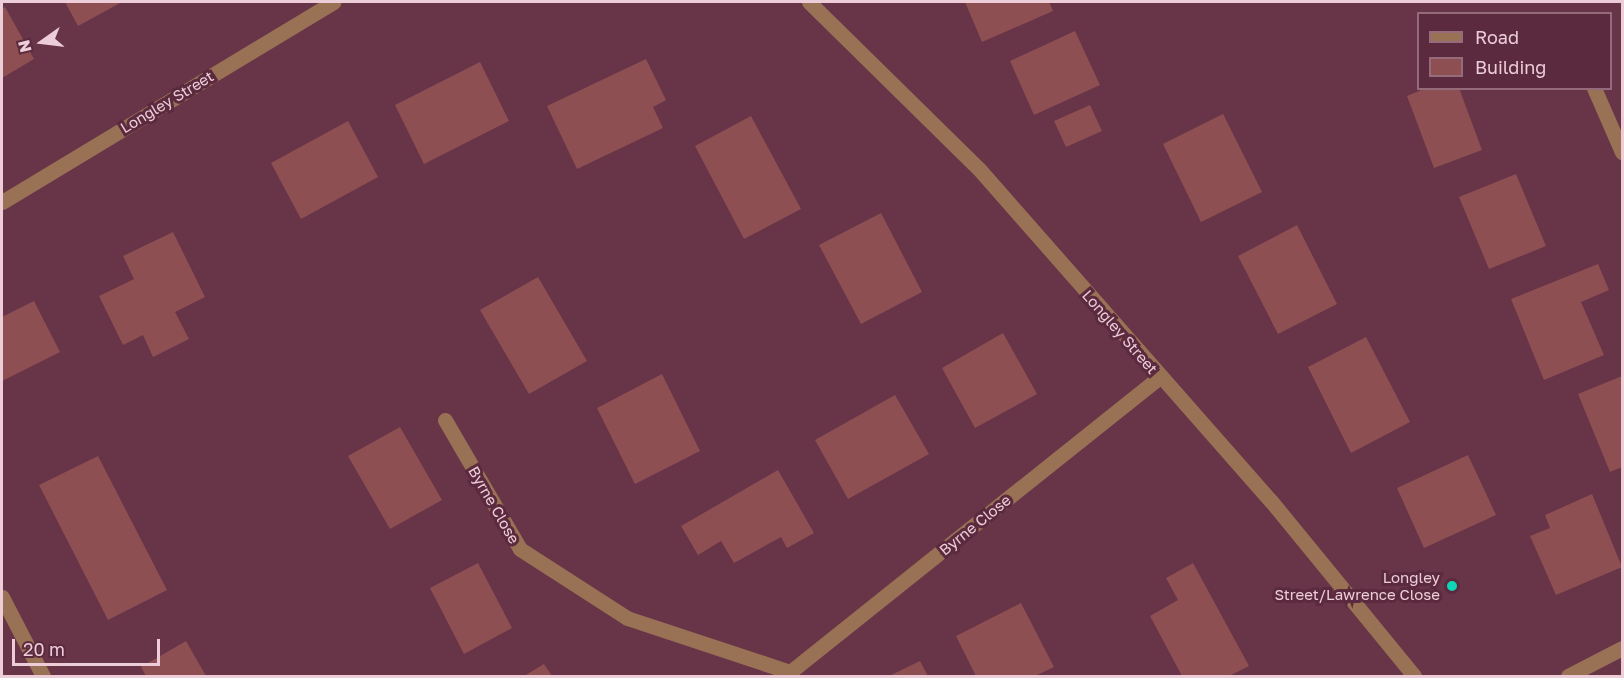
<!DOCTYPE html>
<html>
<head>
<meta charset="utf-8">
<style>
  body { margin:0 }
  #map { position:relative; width:1624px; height:678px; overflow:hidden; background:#673448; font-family:"Golos Text",sans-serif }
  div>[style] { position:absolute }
  .building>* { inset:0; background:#8e4f53 }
  .minor>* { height:15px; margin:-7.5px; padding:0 7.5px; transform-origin:7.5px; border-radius:7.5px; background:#997155 }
  .dots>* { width:16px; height:16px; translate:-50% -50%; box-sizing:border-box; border:3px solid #5b2a3e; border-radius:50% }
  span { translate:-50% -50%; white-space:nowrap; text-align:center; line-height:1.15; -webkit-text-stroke:6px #5b2a3e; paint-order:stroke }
  .street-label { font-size:15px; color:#edcdd8 }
  .poi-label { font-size:15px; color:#edcdd8 }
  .right { translate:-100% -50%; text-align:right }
  .frame { position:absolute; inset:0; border:3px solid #edcdd8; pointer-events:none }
  .legend { position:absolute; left:1417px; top:12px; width:195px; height:78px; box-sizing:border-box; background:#5b2a3e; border:2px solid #956b7c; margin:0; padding:8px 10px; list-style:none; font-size:18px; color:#edcdd8 }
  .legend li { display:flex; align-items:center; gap:12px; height:30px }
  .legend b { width:30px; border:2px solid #956b7c }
  .north { position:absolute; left:12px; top:12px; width:60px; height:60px; -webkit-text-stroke:4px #5b2a3e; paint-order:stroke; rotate:256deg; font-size:16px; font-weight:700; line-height:24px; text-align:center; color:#edcdd8 }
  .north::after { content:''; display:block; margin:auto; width:21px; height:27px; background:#edcdd8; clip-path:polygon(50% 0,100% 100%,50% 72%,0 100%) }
  .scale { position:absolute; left:12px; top:639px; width:148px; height:27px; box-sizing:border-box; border:3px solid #edcdd8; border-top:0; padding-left:8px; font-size:18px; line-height:21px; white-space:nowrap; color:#edcdd8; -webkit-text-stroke:4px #5b2a3e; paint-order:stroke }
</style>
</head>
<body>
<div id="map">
  <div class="building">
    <i style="clip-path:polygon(65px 2px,122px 2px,78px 26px)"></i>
    <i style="clip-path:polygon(965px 2px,1049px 2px,1053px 11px,982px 42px)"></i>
    <i style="clip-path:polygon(5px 7px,34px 59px,2px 78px,2px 9px)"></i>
    <i style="clip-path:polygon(1075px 31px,1100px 85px,1034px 115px,1010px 61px)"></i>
    <i style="clip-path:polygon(646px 59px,666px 100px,653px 107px,663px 128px,577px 169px,547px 106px)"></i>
    <i style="clip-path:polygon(480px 62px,509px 121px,424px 164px,395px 105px)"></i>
    <i style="clip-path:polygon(1426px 88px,1459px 88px,1482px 150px,1434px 168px,1407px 96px)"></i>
    <i style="clip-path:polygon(1090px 105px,1102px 131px,1066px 147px,1054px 121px)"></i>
    <i style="clip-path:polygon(1223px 114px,1262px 192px,1201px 222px,1163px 144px)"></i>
    <i style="clip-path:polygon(751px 116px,801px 209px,744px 239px,695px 146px)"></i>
    <i style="clip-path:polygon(348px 121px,378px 177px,301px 219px,271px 163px)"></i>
    <i style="clip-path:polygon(1516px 174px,1546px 246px,1489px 269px,1459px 197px)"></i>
    <i style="clip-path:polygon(881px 213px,922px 292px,861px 324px,819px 245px)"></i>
    <i style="clip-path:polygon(1297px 225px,1337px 304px,1278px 334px,1238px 256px)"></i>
    <i style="clip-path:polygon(173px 232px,205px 297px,175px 312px,189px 339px,153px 357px,143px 335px,123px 345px,99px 296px,134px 279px,123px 256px)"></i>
    <i style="clip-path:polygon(1598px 264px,1609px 290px,1581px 302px,1604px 355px,1544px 380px,1511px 299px)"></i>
    <i style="clip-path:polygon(538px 277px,587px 361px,529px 394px,480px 310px)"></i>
    <i style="clip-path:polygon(34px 301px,60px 352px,2px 381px,2px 317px)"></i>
    <i style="clip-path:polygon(1003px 333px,1037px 394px,975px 428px,942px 368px)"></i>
    <i style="clip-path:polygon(1366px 337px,1410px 422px,1351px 453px,1308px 367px)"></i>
    <i style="clip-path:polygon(662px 374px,700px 451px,635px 484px,597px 408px)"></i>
    <i style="clip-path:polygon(1622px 376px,1622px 467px,1610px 472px,1578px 394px)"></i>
    <i style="clip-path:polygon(895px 395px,929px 454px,848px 499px,815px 440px)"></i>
    <i style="clip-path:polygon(400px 427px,442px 500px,390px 529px,348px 456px)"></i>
    <i style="clip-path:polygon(1468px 455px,1496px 515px,1424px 548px,1397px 488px)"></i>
    <i style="clip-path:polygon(98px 456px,167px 590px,108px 620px,39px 485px)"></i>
    <i style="clip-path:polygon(778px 470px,814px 533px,787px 548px,781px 537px,734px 563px,721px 541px,698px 555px,681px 526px)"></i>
    <i style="clip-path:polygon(1592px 494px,1622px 567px,1556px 595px,1530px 536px,1550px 528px,1545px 515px)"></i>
    <i style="clip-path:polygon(478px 563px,512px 628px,464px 654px,430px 588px)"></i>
    <i style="clip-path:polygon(1193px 563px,1249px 666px,1229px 676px,1182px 676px,1150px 616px,1178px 600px,1166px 578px)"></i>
    <i style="clip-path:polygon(1021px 603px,1054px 667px,1035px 676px,976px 676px,956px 636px)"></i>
    <i style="clip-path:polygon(186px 641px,206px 676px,146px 676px,141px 667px)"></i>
    <i style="clip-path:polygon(920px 661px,928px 676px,889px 676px)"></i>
    <i style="clip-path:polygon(544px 664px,552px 676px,524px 676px)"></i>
  </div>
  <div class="minor">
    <i style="left:809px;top:2px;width:238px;rotate:44.5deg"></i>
    <i style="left:979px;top:169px;width:442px;rotate:48.7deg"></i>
    <i style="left:1271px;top:501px;width:226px;rotate:50.7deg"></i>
    <i style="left:1594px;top:88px;width:70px;rotate:66.4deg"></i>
    <i style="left:2px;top:202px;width:387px;rotate:-31.1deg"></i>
    <i style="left:445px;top:420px;width:149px;rotate:59.8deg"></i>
    <i style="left:520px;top:549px;width:127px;rotate:32.8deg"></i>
    <i style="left:627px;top:618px;width:172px;rotate:18.3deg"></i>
    <i style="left:790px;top:672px;width:4px;rotate:63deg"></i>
    <i style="left:2px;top:597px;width:89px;rotate:62.6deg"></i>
    <i style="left:790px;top:672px;width:472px;rotate:-38.6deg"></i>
    <i style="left:1568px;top:676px;width:61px;rotate:-27.4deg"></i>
  </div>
  <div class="dots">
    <i style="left:1452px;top:586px;background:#0dd5b5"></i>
  </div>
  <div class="street-label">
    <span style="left:167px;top:102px;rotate:-31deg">Longley Street</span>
    <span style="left:1120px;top:332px;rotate:49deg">Longley Street</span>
    <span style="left:494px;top:505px;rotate:60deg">Byrne Close</span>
    <span style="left:975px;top:525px;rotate:-39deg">Byrne Close</span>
  </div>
  <div class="poi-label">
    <span class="right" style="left:1440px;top:586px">Longley<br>Street/Lawrence Close</span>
  </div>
  <div class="frame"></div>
  <ul class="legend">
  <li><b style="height:8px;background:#997155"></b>Road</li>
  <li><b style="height:16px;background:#8e4f53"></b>Building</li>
  </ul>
  <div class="north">N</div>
  <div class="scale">20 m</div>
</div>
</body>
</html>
